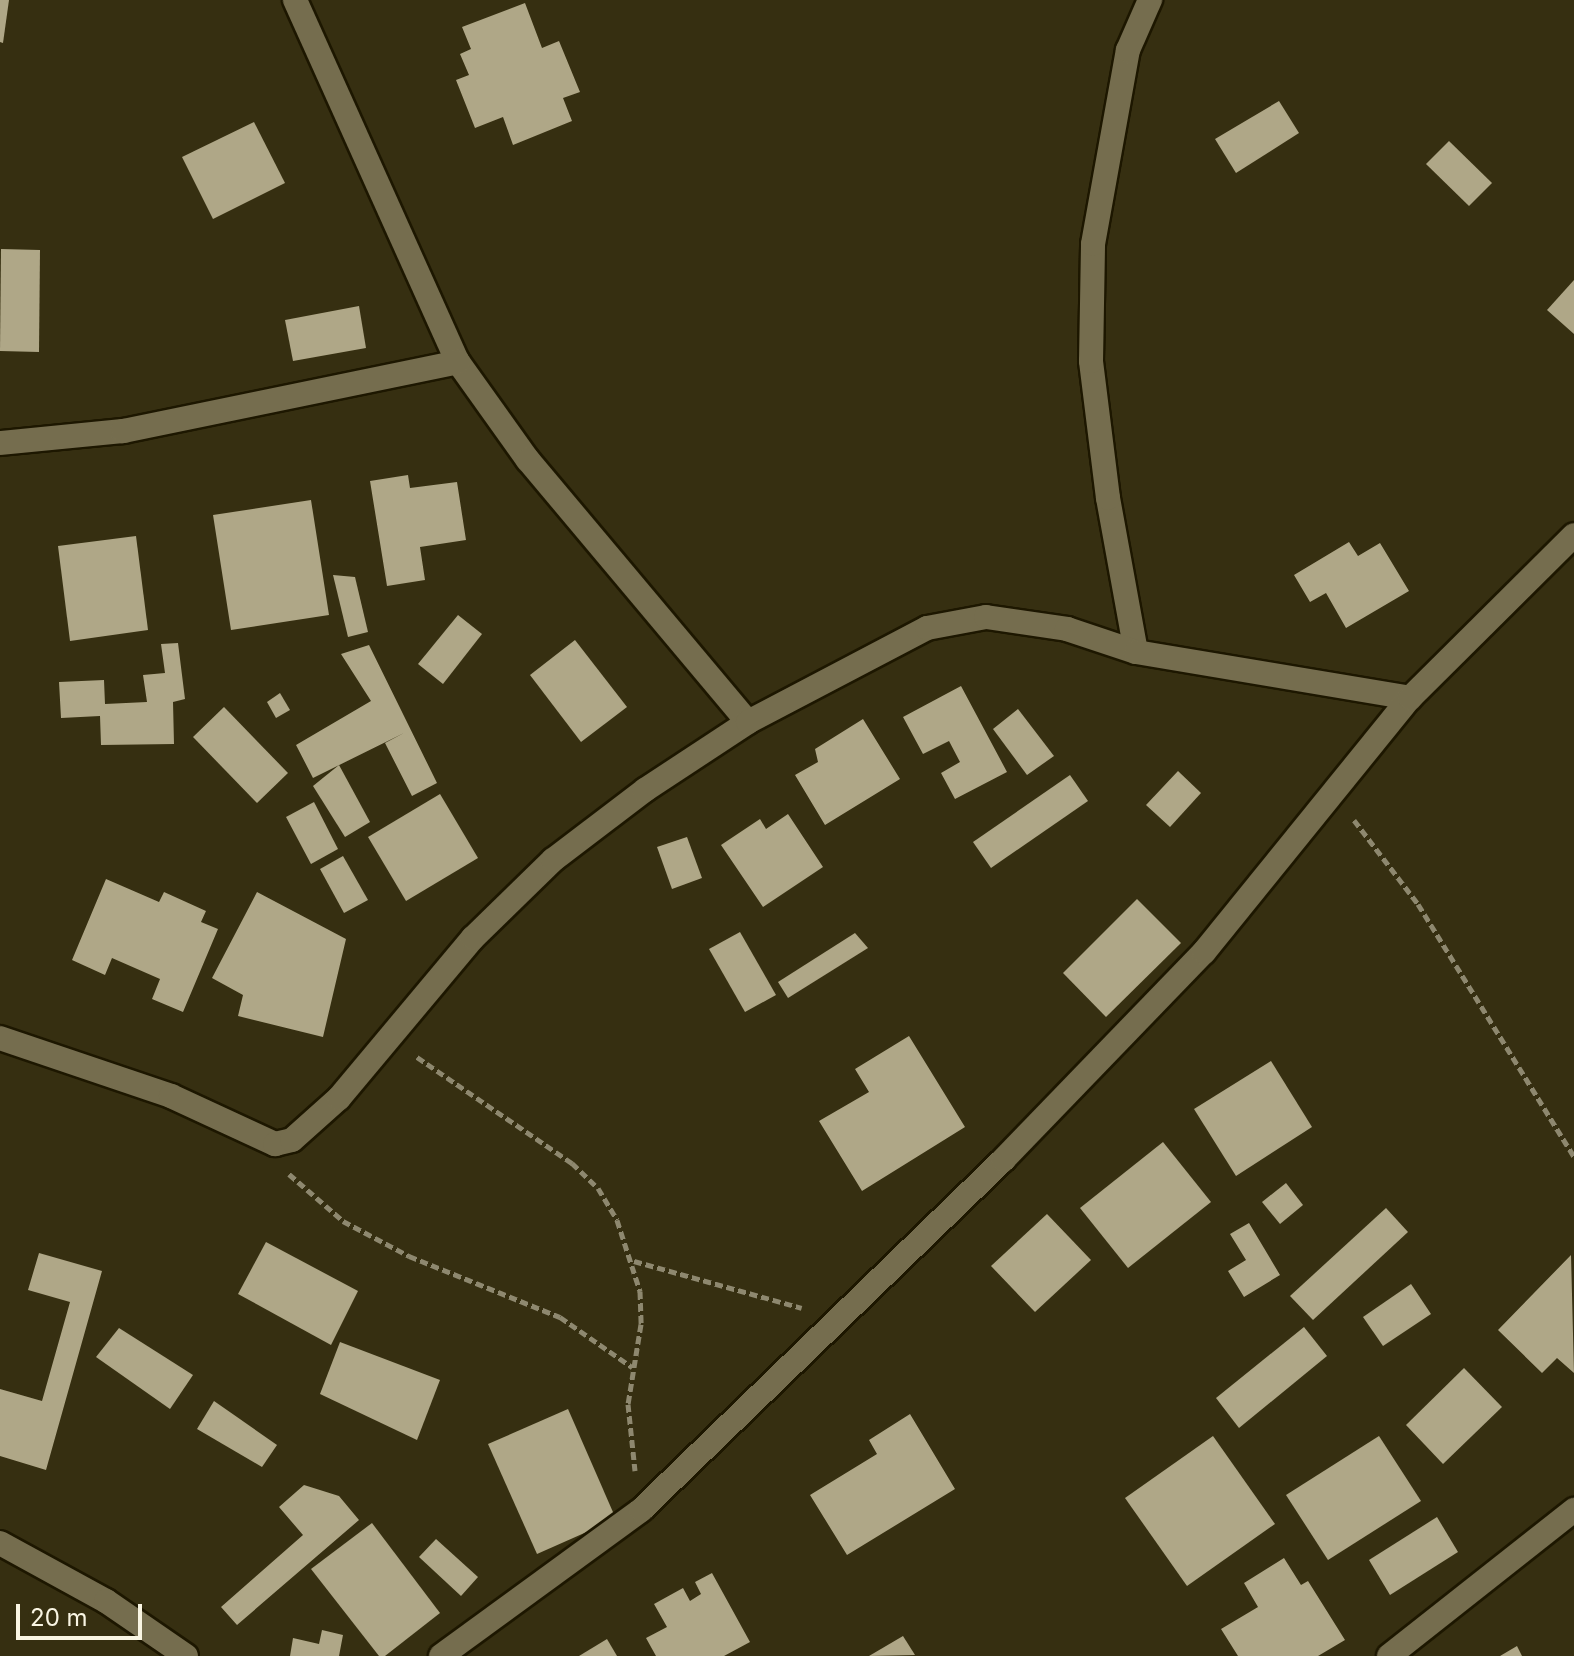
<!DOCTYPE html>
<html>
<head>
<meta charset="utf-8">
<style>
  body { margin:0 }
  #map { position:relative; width:1574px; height:1656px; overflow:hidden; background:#362f11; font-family:Inter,sans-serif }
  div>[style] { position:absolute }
  .building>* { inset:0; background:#afa787 }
  .path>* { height:5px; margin-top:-2.5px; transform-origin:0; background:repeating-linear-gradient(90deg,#8e886f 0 8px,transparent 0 12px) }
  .roads { filter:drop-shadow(2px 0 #1d1700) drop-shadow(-2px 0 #1d1700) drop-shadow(0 2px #1d1700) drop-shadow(0 -2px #1d1700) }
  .minor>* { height:24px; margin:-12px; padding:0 12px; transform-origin:12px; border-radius:12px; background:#756d4e }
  span { translate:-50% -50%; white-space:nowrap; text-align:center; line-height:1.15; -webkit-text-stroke:8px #362f11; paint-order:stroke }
  .scale { position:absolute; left:16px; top:1604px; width:126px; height:36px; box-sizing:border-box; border:4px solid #f9f5e3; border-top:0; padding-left:10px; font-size:24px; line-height:28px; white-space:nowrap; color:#f9f5e3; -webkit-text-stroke:6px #362f11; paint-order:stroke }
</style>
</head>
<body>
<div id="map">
  <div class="building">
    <i style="clip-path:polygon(0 0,9px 0,3px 43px,0 42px)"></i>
    <i style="clip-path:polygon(525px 3px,542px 48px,559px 41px,580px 92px,563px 98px,572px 121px,513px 145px,503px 117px,475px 128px,456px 80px,469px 75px,460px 54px,471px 49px,462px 27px)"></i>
    <i style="clip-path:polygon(1279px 101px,1299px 133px,1236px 173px,1215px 139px)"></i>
    <i style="clip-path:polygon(254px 122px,285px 183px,213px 219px,182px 157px)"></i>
    <i style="clip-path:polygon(1449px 141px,1492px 183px,1469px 206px,1426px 164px)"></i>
    <i style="clip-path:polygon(1px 249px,40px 250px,39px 352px,0 351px)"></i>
    <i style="clip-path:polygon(1574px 280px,1574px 334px,1547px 310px)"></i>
    <i style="clip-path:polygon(359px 306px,366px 348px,293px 361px,285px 320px)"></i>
    <i style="clip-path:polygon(408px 475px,410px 488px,457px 482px,466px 540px,420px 547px,425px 580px,387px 586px,370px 481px)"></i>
    <i style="clip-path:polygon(311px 500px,329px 615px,231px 630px,213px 515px)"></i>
    <i style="clip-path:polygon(136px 536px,148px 630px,70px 641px,58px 546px)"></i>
    <i style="clip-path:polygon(1349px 542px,1358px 556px,1380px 543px,1409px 591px,1346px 628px,1326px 593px,1310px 602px,1294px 575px)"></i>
    <i style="clip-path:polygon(333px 575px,355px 577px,368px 632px,348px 637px)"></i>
    <i style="clip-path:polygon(458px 615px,482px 634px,443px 684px,418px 664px)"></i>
    <i style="clip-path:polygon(575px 640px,627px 707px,581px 742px,530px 675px)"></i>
    <i style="clip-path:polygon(178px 643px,185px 699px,173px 702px,174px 744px,101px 745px,100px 716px,61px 718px,59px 682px,104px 680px,105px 704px,147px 702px,143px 675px,165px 673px,161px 644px)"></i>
    <i style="clip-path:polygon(369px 645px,437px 783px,412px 796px,385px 743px,404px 733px,313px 778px,296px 745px,371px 701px,341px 654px)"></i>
    <i style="clip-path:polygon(961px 686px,1007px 772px,955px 799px,941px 773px,960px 762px,949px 741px,923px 754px,903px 717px)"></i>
    <i style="clip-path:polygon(280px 693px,290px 710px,276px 718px,267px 702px)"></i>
    <i style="clip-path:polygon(224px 707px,288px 773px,257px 803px,193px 737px)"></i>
    <i style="clip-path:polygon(1018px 709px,1054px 756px,1027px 775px,993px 729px)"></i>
    <i style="clip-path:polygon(863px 719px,900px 779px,825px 825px,795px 775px,818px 762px,815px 749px)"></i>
    <i style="clip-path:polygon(339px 765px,370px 822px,345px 837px,313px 786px)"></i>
    <i style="clip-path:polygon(1178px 771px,1201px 793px,1170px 827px,1146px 805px)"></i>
    <i style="clip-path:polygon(1070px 775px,1088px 801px,991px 868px,973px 842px)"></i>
    <i style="clip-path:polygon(440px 794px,478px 858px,406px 901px,368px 837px)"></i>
    <i style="clip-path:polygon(314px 802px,338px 849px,311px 864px,286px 817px)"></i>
    <i style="clip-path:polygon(788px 814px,823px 867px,763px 907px,721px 845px,760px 819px,766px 829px)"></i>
    <i style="clip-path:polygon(687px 837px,702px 878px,672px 889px,657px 847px)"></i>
    <i style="clip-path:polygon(343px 856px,368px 900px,344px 913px,320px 869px)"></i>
    <i style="clip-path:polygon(106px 879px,159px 902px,164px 892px,206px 911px,201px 922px,218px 929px,183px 1012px,152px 999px,160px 979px,112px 958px,105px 975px,72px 960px)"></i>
    <i style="clip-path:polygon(257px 892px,346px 939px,323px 1037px,238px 1016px,243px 995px,212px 978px)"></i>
    <i style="clip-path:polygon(1137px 899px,1181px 943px,1106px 1017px,1063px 973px)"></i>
    <i style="clip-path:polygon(740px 932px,776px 995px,745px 1012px,709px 949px)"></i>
    <i style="clip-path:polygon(855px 933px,868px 948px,788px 998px,778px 982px)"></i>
    <i style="clip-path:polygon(909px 1036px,965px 1127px,862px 1191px,819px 1121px,869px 1092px,855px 1069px)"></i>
    <i style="clip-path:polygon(1271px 1061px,1312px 1127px,1236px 1176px,1194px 1109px)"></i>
    <i style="clip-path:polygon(1163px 1142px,1211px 1202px,1128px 1268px,1080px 1208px)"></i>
    <i style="clip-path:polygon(1286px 1183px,1303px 1205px,1280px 1224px,1262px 1202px)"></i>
    <i style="clip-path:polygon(1386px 1208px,1408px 1232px,1313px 1320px,1290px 1296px)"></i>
    <i style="clip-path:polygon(1047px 1214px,1091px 1260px,1035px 1312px,991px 1266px)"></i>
    <i style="clip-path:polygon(1249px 1223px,1280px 1275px,1244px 1297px,1228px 1271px,1246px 1260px,1230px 1234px)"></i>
    <i style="clip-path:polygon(266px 1242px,358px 1291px,331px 1345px,238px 1294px)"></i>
    <i style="clip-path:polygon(39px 1253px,102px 1271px,46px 1470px,0 1456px,0 1389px,42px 1401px,70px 1302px,28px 1290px)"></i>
    <i style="clip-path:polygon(1571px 1255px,1574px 1373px,1557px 1358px,1542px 1373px,1498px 1330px)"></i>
    <i style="clip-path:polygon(1411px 1284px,1431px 1314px,1383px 1346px,1363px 1317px)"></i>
    <i style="clip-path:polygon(1304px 1327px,1327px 1356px,1239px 1428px,1216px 1398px)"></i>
    <i style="clip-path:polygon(119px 1328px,193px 1375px,170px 1409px,96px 1357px)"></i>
    <i style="clip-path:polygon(340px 1342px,440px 1380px,417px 1440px,320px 1394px)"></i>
    <i style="clip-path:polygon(1464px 1368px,1502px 1407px,1443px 1464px,1406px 1425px)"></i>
    <i style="clip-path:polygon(214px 1401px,277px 1445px,262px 1467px,197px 1429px)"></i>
    <i style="clip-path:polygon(568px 1409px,616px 1519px,537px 1554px,488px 1444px)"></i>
    <i style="clip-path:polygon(910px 1414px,955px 1489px,847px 1555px,810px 1495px,877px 1454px,869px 1440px)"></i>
    <i style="clip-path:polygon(1213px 1436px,1275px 1524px,1187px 1586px,1125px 1498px)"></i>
    <i style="clip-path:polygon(1379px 1436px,1421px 1501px,1328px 1560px,1286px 1495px)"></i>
    <i style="clip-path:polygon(304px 1485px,339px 1496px,359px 1520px,237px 1625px,221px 1607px,303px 1535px,279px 1507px)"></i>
    <i style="clip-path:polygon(1437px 1517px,1458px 1552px,1390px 1595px,1369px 1560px)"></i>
    <i style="clip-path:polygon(372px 1523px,440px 1613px,385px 1656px,379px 1656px,311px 1569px)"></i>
    <i style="clip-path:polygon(436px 1539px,478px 1577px,461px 1596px,419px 1557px)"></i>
    <i style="clip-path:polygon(1284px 1558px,1301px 1585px,1308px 1581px,1345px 1640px,1318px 1656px,1238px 1656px,1221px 1629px,1258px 1607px,1244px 1583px)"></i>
    <i style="clip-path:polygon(712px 1573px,750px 1642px,724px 1656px,656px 1656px,646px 1638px,667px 1627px,654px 1604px,683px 1588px,690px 1601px,701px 1594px,695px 1582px)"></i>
    <i style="clip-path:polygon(322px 1630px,343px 1635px,339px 1656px,290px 1656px,293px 1638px,319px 1644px)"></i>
    <i style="clip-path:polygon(903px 1636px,915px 1655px,869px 1656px)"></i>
    <i style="clip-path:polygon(607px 1639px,617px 1656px,579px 1656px)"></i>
    <i style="clip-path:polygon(1517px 1646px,1522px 1656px,1500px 1656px)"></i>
  </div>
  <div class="path">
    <i style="left:1354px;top:820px;width:106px;rotate:52.7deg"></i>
    <i style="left:1418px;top:904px;width:297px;rotate:58.3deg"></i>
    <i style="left:417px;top:1057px;width:188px;rotate:34.4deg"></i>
    <i style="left:572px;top:1163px;width:36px;rotate:44deg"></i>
    <i style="left:598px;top:1188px;width:37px;rotate:59deg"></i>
    <i style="left:617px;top:1220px;width:75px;rotate:72.1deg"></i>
    <i style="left:640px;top:1291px;width:33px;rotate:88deg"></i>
    <i style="left:641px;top:1324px;width:81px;rotate:99.2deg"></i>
    <i style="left:628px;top:1404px;width:67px;rotate:84deg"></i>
    <i style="left:289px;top:1174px;width:72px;rotate:41deg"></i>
    <i style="left:343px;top:1221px;width:75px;rotate:27.9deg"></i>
    <i style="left:409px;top:1256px;width:163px;rotate:22deg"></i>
    <i style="left:560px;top:1317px;width:88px;rotate:34.8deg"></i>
    <i style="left:634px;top:1261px;width:174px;rotate:15.6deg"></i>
  </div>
  <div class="roads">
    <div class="minor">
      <i style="left:295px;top:0;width:397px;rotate:65.8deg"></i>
      <i style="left:458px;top:362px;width:120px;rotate:54.5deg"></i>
      <i style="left:528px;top:460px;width:342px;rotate:50deg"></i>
      <i style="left:0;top:443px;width:124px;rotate:-5.6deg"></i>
      <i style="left:123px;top:431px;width:342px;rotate:-11.6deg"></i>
      <i style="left:1136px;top:652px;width:157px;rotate:-100.3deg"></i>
      <i style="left:1108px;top:498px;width:138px;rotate:-97.1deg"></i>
      <i style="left:1091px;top:361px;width:117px;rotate:-89deg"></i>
      <i style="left:1093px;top:244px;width:197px;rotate:-79.8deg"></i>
      <i style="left:1128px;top:50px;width:55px;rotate:-66.3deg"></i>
      <i style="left:0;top:1038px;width:181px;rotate:18.7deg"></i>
      <i style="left:171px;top:1096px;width:115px;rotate:24.8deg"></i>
      <i style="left:275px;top:1144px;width:17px;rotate:-13deg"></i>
      <i style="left:292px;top:1140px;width:63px;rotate:-41.8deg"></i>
      <i style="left:339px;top:1098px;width:209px;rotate:-50.1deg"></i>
      <i style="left:473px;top:938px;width:112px;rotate:-44.3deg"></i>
      <i style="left:553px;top:860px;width:116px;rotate:-37.3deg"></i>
      <i style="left:645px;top:790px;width:123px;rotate:-33.4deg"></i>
      <i style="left:748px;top:722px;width:202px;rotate:-27.7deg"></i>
      <i style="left:927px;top:628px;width:60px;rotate:-10.6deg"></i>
      <i style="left:986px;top:617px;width:82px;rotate:8.4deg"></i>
      <i style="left:1067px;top:629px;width:73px;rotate:18.4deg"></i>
      <i style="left:1136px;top:652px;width:278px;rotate:9.5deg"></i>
      <i style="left:0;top:1543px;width:121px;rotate:28.7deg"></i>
      <i style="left:106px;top:1601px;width:97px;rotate:34.5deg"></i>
      <i style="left:441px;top:1656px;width:248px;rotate:-36.1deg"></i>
      <i style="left:641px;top:1510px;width:504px;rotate:-44.03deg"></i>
      <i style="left:1003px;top:1160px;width:289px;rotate:-46deg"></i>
      <i style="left:1204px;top:952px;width:327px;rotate:-51deg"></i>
      <i style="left:1410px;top:698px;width:231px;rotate:-44.8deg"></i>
      <i style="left:1389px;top:1656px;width:236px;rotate:-38.3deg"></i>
    </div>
  </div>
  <div class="scale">20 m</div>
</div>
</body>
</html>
